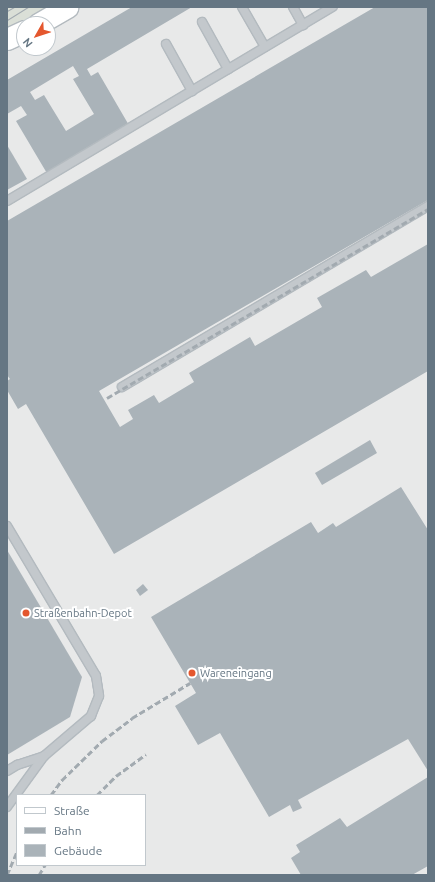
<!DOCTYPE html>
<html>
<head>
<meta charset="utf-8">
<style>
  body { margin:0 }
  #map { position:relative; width:435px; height:882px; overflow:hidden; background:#fafaf8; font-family:Ubuntu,sans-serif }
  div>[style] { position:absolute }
  .built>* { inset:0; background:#e8e9e9 }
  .green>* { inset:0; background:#dadfd7 }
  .building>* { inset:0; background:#aab3b9 }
  .roads { filter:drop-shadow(1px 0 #b3babf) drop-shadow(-1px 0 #b3babf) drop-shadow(0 1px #b3babf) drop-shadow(0 -1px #b3babf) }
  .service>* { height:8px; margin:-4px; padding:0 4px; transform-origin:4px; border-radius:4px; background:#c3c8cc }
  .secondary>* { height:21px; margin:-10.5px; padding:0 10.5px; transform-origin:10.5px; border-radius:10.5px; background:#fff }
  .tram>* { height:1px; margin:-0.5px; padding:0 0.5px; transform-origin:0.5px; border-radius:0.5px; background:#a2aab0 }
  .rail>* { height:3px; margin-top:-1.5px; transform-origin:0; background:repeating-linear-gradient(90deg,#a2aab0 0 6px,transparent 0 9px) }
  .dots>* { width:11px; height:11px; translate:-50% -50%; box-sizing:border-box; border:2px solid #fff; border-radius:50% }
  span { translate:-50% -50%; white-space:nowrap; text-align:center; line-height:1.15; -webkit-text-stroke:4px #fff; paint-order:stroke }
  .poi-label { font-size:11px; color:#657683 }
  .left { translate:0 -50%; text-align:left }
  .frame { position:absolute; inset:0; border:8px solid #657683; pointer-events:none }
  .legend { position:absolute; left:16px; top:794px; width:130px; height:72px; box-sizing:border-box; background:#fff; border:1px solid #c1c8cd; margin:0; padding:5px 7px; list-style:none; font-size:12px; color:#657683 }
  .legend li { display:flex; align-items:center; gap:8px; height:20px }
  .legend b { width:20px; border:1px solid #c1c8cd }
  .north { position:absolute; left:16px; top:16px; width:40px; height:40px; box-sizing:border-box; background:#fff; border:1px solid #c1c8cd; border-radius:50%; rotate:231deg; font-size:11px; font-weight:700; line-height:16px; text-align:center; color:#657683 }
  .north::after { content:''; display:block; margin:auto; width:14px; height:18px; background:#e4572e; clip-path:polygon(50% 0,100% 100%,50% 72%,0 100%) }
</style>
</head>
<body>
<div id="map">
  <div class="built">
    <i style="clip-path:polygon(evenodd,71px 7px,428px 7px,428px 875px,7px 875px,7px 41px,24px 32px,24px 48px,48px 48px,48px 24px,71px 7px,17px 795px,145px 795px,145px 865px,17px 865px,17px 795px)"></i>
  </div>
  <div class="green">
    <i style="clip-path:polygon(7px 7px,47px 7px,7px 31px)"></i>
  </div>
  <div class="building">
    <i style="clip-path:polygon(evenodd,132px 7px,192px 7px,87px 69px,91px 76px,98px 72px,130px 127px,48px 175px,16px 121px,27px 115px,21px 106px,7px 114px,7px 80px,132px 7px,73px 66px,79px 76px,73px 79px,94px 114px,66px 131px,44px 95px,35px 100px,30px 92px,73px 66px)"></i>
    <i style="clip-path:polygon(375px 7px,428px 7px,428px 200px,99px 391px,120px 427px,133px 419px,128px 410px,154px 395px,159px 403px,194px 382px,189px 373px,250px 337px,255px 346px,322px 307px,317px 298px,366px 270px,371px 277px,428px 244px,428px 371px,114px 554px,26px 404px,18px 409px,7px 390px,7px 381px,10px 379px,7px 375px,7px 221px)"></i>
    <i style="clip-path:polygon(7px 145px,27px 179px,7px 190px)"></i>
    <i style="clip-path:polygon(370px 440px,377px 453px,322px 485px,315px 473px)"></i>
    <i style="clip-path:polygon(401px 487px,428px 530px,428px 771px,408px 739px,298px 800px,302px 808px,293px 812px,290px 805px,269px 817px,220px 733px,198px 745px,175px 706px,196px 693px,151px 617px,311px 522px,318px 533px,333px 523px,336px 527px)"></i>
    <i style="clip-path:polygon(7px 550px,82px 677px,70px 717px,7px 755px)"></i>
    <i style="clip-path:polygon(143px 584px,148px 590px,140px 596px,136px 590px)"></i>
    <i style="clip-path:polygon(428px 777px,428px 866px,412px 875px,301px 875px,291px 858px,300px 852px,296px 845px,340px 818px,347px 827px)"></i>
  </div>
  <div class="roads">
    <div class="service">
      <i style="left:242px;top:7px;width:46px;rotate:60.1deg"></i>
      <i style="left:293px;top:7px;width:21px;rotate:61deg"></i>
      <i style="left:202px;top:22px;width:54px;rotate:61deg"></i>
      <i style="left:166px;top:44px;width:54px;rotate:61deg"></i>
      <i style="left:7px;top:201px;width:379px;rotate:-30.8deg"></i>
      <i style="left:122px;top:387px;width:356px;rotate:-30.6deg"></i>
      <i style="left:7px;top:526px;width:174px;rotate:59.3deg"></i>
      <i style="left:96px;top:676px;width:20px;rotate:81deg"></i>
      <i style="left:99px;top:696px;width:22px;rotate:112deg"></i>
      <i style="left:91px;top:716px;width:62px;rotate:139.6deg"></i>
      <i style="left:44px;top:756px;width:63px;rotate:126deg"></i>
      <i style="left:7px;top:771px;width:12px;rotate:-31deg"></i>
      <i style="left:17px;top:765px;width:28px;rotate:-18deg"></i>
    </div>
    <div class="secondary">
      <i style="left:38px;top:24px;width:34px;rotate:-30deg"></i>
      <i style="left:7px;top:39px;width:19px;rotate:-25deg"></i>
    </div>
  </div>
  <div class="tram">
    <i style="left:7px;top:11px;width:8px;rotate:-30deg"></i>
    <i style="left:7px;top:20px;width:25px;rotate:-32deg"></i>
  </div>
  <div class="rail">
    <i style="left:107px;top:398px;width:373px;rotate:-30.5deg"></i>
    <i style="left:51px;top:795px;width:19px;rotate:-54deg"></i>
    <i style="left:62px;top:780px;width:56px;rotate:-44.3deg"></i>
    <i style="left:102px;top:741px;width:38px;rotate:-37deg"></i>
    <i style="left:132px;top:718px;width:68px;rotate:-31.1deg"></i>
    <i style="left:97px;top:795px;width:27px;rotate:-45deg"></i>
    <i style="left:116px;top:776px;width:37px;rotate:-36deg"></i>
    <i style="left:7px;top:875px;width:25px;rotate:-67deg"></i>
    <i style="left:39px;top:875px;width:12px;rotate:-59deg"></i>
  </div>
  <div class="dots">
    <i style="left:26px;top:613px;background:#e4572e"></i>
    <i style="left:192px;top:673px;background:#e4572e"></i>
  </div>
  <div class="poi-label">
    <span class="left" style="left:34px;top:613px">Straßenbahn-Depot</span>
    <span class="left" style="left:200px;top:673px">Wareneingang</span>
  </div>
  <div class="frame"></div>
  <ul class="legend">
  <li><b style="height:5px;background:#fff"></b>Straße</li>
  <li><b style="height:5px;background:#a2aab0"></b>Bahn</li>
  <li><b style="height:11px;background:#aab3b9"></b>Gebäude</li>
  </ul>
  <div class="north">N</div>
</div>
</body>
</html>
